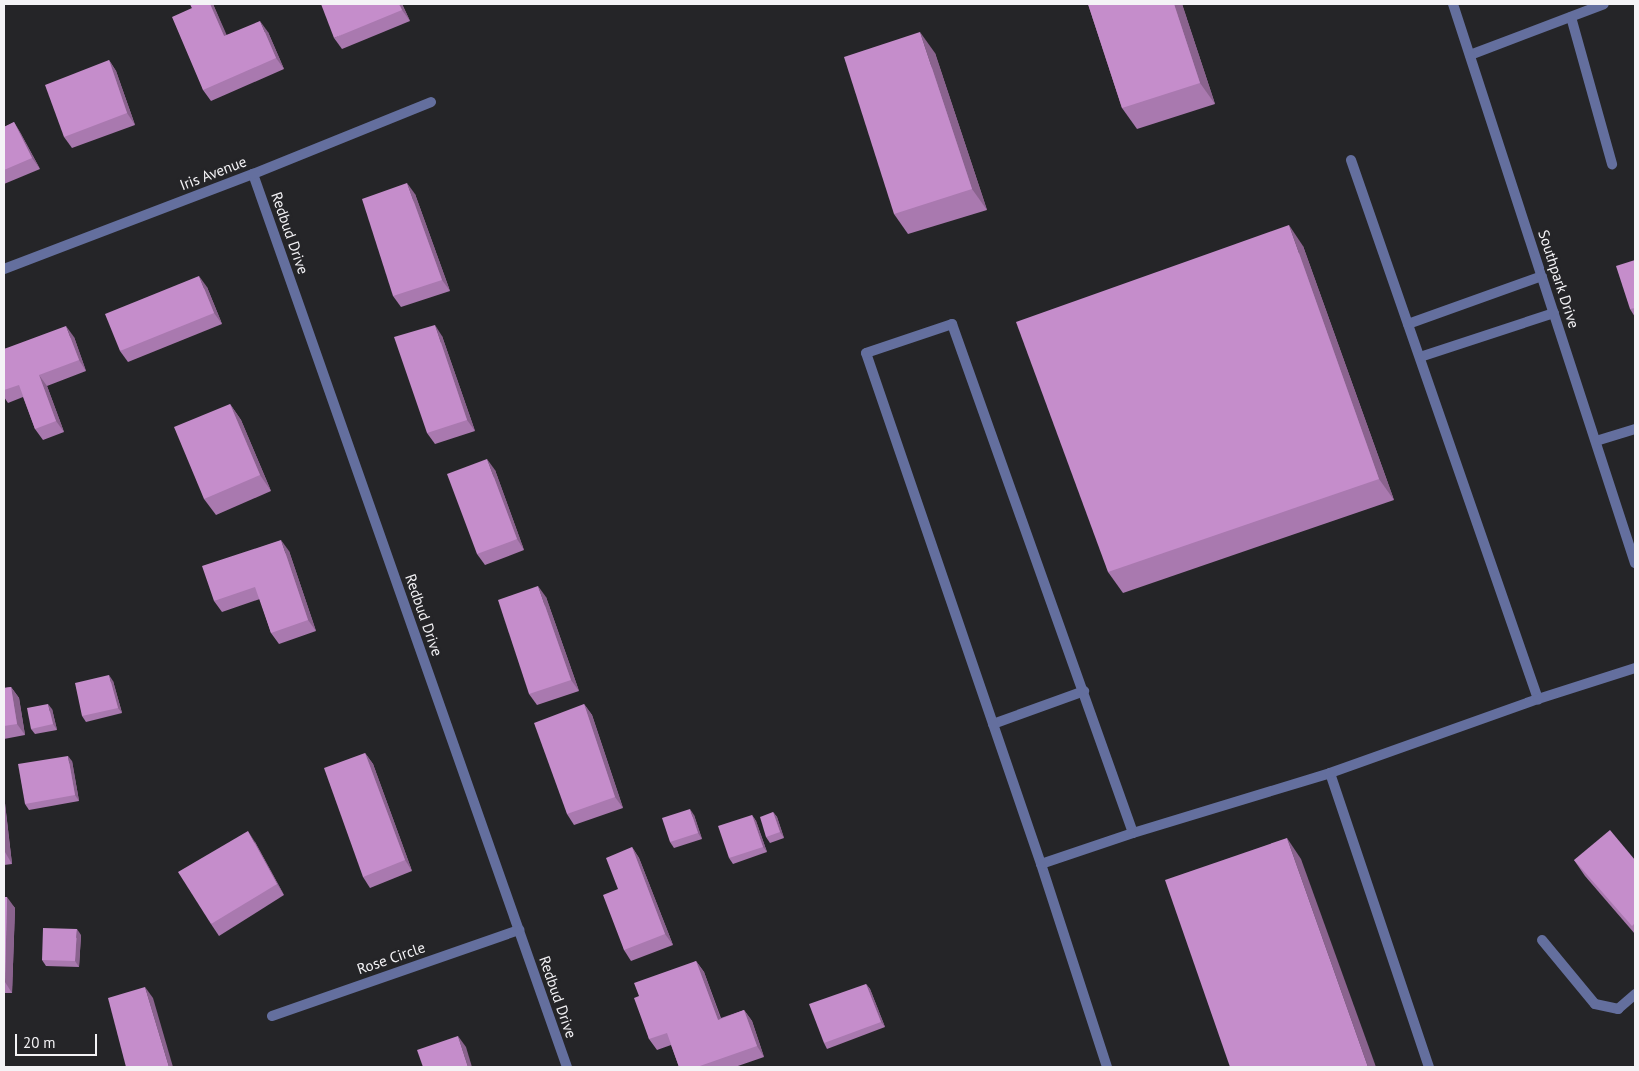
<!DOCTYPE html>
<html>
<head>
<meta charset="utf-8">
<style>
  body { margin:0 }
  #map { position:relative; width:1639px; height:1071px; overflow:hidden; background:#252528; font-family:"PT Sans",sans-serif }
  div>[style] { position:absolute }
  .lane>* { height:10px; margin:-5px; padding:0 5px; transform-origin:5px; border-radius:5px; background:#646f9e }
  .street>* { height:10px; margin:-5px; padding:0 5px; transform-origin:5px; border-radius:5px; background:#646f9e }
  .wall>* { inset:0; background:#a979af }
  .shaded-wall>* { inset:0; background:#8a638e }
  .building>* { inset:0; background:#c58dcb }
  span { translate:-50% -50%; white-space:nowrap; text-align:center; line-height:1.15; -webkit-text-stroke:5px #252528; paint-order:stroke }
  .street-label { font-size:15px; color:#f4f3f6 }
  .frame { position:absolute; inset:0; border:5px solid #f4f3f6; pointer-events:none }
  .scale { position:absolute; left:15px; top:1034px; width:82px; height:22px; box-sizing:border-box; border:2px solid #f4f3f6; border-top:0; padding-left:6px; font-size:15px; line-height:18px; white-space:nowrap; color:#f4f3f6; -webkit-text-stroke:4px #252528; paint-order:stroke }
</style>
</head>
<body>
<div id="map">
  <div class="lane">
    <i style="left:1571px;top:17px;width:153px;rotate:74.4deg"></i>
    <i style="left:1470px;top:55px;width:143px;rotate:-20.8deg"></i>
    <i style="left:1351px;top:160px;width:571px;rotate:70.87deg"></i>
    <i style="left:1408px;top:324px;width:142px;rotate:-19.7deg"></i>
    <i style="left:1420px;top:357px;width:141px;rotate:-18.2deg"></i>
    <i style="left:993px;top:724px;width:97px;rotate:-19.9deg"></i>
    <i style="left:1330px;top:773px;width:310px;rotate:71.4deg"></i>
    <i style="left:1041px;top:864px;width:540px;rotate:-108.9deg"></i>
    <i style="left:866px;top:353px;width:91px;rotate:-18.6deg"></i>
    <i style="left:952px;top:324px;width:540px;rotate:70.42deg"></i>
    <i style="left:1542px;top:940px;width:83px;rotate:50.4deg"></i>
    <i style="left:1595px;top:1004px;width:24px;rotate:12deg"></i>
    <i style="left:1618px;top:1009px;width:23px;rotate:-41deg"></i>
    <i style="left:1107px;top:1067px;width:213px;rotate:-108deg"></i>
    <i style="left:1041px;top:864px;width:97px;rotate:-18.6deg"></i>
    <i style="left:1133px;top:833px;width:206px;rotate:-16.9deg"></i>
    <i style="left:1330px;top:773px;width:221px;rotate:-19.6deg"></i>
    <i style="left:1538px;top:699px;width:102px;rotate:-17.7deg"></i>
  </div>
  <div class="street">
    <i style="left:1453px;top:4px;width:588px;rotate:71.97deg"></i>
    <i style="left:253px;top:174px;width:947px;rotate:70.63deg"></i>
    <i style="left:4px;top:269px;width:267px;rotate:-20.9deg"></i>
    <i style="left:253px;top:174px;width:192px;rotate:-22deg"></i>
    <i style="left:1596px;top:441px;width:41px;rotate:-17.1deg"></i>
    <i style="left:272px;top:1016px;width:262px;rotate:-19.2deg"></i>
  </div>
  <div class="wall">
    <i style="clip-path:polygon(190px 4px,213px 4px,226px 35px,268px 32px,284px 69px,211px 101px,203px 90px,192px 8px)"></i>
    <i style="clip-path:polygon(402px 4px,410px 21px,342px 49px,334px 38px)"></i>
    <i style="clip-path:polygon(1088px 4px,1182px 4px,1215px 104px,1137px 129px,1122px 108px)"></i>
    <i style="clip-path:polygon(935px 53px,987px 210px,908px 234px,894px 214px)"></i>
    <i style="clip-path:polygon(109px 60px,116px 71px,135px 125px,72px 148px,64px 137px)"></i>
    <i style="clip-path:polygon(14px 122px,21px 134px,40px 169px,4px 184px,4px 127px)"></i>
    <i style="clip-path:polygon(415px 194px,450px 291px,401px 307px,393px 296px)"></i>
    <i style="clip-path:polygon(1303px 246px,1394px 500px,1123px 593px,1108px 572px)"></i>
    <i style="clip-path:polygon(1635px 260px,1635px 317px,1630px 309px)"></i>
    <i style="clip-path:polygon(207px 287px,222px 324px,128px 362px,120px 351px)"></i>
    <i style="clip-path:polygon(442px 336px,475px 431px,435px 444px,427px 433px)"></i>
    <i style="clip-path:polygon(74px 337px,86px 371px,47px 386px,64px 432px,43px 440px,35px 429px,23px 397px,8px 403px,4px 397px,4px 349px)"></i>
    <i style="clip-path:polygon(230px 404px,241px 420px,271px 491px,216px 515px,204px 499px)"></i>
    <i style="clip-path:polygon(495px 470px,524px 550px,485px 565px,477px 554px)"></i>
    <i style="clip-path:polygon(289px 551px,316px 631px,279px 644px,271px 633px,260px 599px,222px 612px,214px 601px)"></i>
    <i style="clip-path:polygon(546px 597px,579px 691px,537px 705px,529px 694px)"></i>
    <i style="clip-path:polygon(113px 681px,122px 713px,86px 722px,82px 716px)"></i>
    <i style="clip-path:polygon(11px 687px,19px 698px,25px 735px,4px 739px,4px 688px)"></i>
    <i style="clip-path:polygon(584px 704px,592px 715px,623px 808px,574px 825px,567px 814px)"></i>
    <i style="clip-path:polygon(52px 709px,57px 730px,35px 734px,31px 729px)"></i>
    <i style="clip-path:polygon(365px 753px,373px 764px,412px 871px,370px 888px,363px 877px)"></i>
    <i style="clip-path:polygon(72px 761px,79px 801px,29px 810px,25px 804px)"></i>
    <i style="clip-path:polygon(4px 795px,12px 864px,4px 865px)"></i>
    <i style="clip-path:polygon(773px 812px,777px 817px,784px 838px,770px 843px,766px 837px)"></i>
    <i style="clip-path:polygon(694px 815px,702px 839px,674px 848px,670px 842px)"></i>
    <i style="clip-path:polygon(752px 815px,756px 821px,767px 852px,733px 864px,729px 858px)"></i>
    <i style="clip-path:polygon(255px 842px,284px 895px,219px 936px,211px 924px)"></i>
    <i style="clip-path:polygon(632px 847px,639px 858px,673px 945px,631px 961px,624px 950px,618px 889px)"></i>
    <i style="clip-path:polygon(1574px 860px,1635px 860px,1635px 934px,1585px 876px)"></i>
    <i style="clip-path:polygon(4px 897px,15px 908px,12px 993px,4px 993px)"></i>
    <i style="clip-path:polygon(81px 935px,79px 967px,46px 966px,42px 960px)"></i>
    <i style="clip-path:polygon(696px 961px,704px 972px,721px 1018px,744px 1010px,752px 1021px,764px 1057px,735px 1067px,679px 1067px,671px 1045px,657px 1050px,649px 1039px,639px 996px)"></i>
    <i style="clip-path:polygon(866px 984px,870px 989px,885px 1027px,827px 1049px,824px 1043px)"></i>
  </div>
  <div class="shaded-wall">
    <i style="clip-path:polygon(210px 4px,213px 4px,232px 47px,224px 36px)"></i>
    <i style="clip-path:polygon(399px 4px,402px 4px,410px 21px,402px 10px)"></i>
    <i style="clip-path:polygon(1174px 4px,1182px 4px,1215px 104px,1200px 83px)"></i>
    <i style="clip-path:polygon(260px 21px,268px 32px,284px 69px,276px 58px)"></i>
    <i style="clip-path:polygon(920px 32px,935px 53px,987px 210px,972px 189px)"></i>
    <i style="clip-path:polygon(109px 60px,116px 71px,135px 125px,127px 113px)"></i>
    <i style="clip-path:polygon(14px 122px,21px 134px,40px 169px,32px 158px)"></i>
    <i style="clip-path:polygon(407px 183px,415px 194px,450px 291px,442px 280px)"></i>
    <i style="clip-path:polygon(1289px 225px,1303px 246px,1394px 500px,1379px 479px)"></i>
    <i style="clip-path:polygon(199px 276px,207px 287px,222px 324px,214px 313px)"></i>
    <i style="clip-path:polygon(435px 325px,442px 336px,475px 431px,467px 420px)"></i>
    <i style="clip-path:polygon(66px 326px,74px 337px,86px 371px,79px 360px)"></i>
    <i style="clip-path:polygon(39px 375px,47px 386px,64px 432px,56px 421px)"></i>
    <i style="clip-path:polygon(230px 404px,241px 420px,271px 491px,260px 475px)"></i>
    <i style="clip-path:polygon(487px 459px,495px 470px,524px 550px,517px 539px)"></i>
    <i style="clip-path:polygon(281px 540px,289px 551px,316px 631px,308px 620px)"></i>
    <i style="clip-path:polygon(538px 586px,546px 597px,579px 691px,571px 680px)"></i>
    <i style="clip-path:polygon(109px 675px,113px 681px,122px 713px,118px 708px)"></i>
    <i style="clip-path:polygon(11px 687px,19px 698px,25px 735px,17px 724px)"></i>
    <i style="clip-path:polygon(48px 704px,52px 709px,57px 730px,53px 724px)"></i>
    <i style="clip-path:polygon(584px 704px,592px 715px,623px 808px,615px 797px)"></i>
    <i style="clip-path:polygon(365px 753px,373px 764px,412px 871px,405px 860px)"></i>
    <i style="clip-path:polygon(68px 756px,72px 761px,79px 801px,75px 795px)"></i>
    <i style="clip-path:polygon(4px 795px,12px 864px,5px 852px,4px 845px)"></i>
    <i style="clip-path:polygon(690px 809px,694px 815px,702px 839px,698px 833px)"></i>
    <i style="clip-path:polygon(773px 812px,777px 817px,784px 838px,780px 832px)"></i>
    <i style="clip-path:polygon(752px 815px,756px 821px,767px 852px,763px 847px)"></i>
    <i style="clip-path:polygon(248px 831px,255px 842px,284px 895px,277px 884px)"></i>
    <i style="clip-path:polygon(1287px 838px,1301px 859px,1376px 1067px,1368px 1067px)"></i>
    <i style="clip-path:polygon(632px 847px,639px 858px,673px 945px,665px 934px)"></i>
    <i style="clip-path:polygon(7px 897px,15px 908px,12px 993px,5px 982px)"></i>
    <i style="clip-path:polygon(77px 929px,81px 935px,79px 967px,75px 961px)"></i>
    <i style="clip-path:polygon(696px 961px,704px 972px,725px 1031px,718px 1020px)"></i>
    <i style="clip-path:polygon(866px 984px,870px 989px,885px 1027px,881px 1022px)"></i>
    <i style="clip-path:polygon(145px 987px,153px 998px,173px 1067px,169px 1067px)"></i>
    <i style="clip-path:polygon(744px 1010px,752px 1021px,764px 1057px,757px 1046px)"></i>
    <i style="clip-path:polygon(458px 1036px,466px 1047px,472px 1067px,468px 1067px)"></i>
  </div>
  <div class="building">
    <i style="clip-path:polygon(190px 4px,210px 4px,224px 36px,260px 21px,276px 58px,203px 90px,172px 17px,192px 8px)"></i>
    <i style="clip-path:polygon(321px 4px,399px 4px,402px 10px,334px 38px)"></i>
    <i style="clip-path:polygon(1088px 4px,1174px 4px,1200px 83px,1122px 108px)"></i>
    <i style="clip-path:polygon(920px 32px,972px 189px,894px 214px,844px 57px)"></i>
    <i style="clip-path:polygon(109px 60px,127px 113px,64px 137px,45px 85px)"></i>
    <i style="clip-path:polygon(14px 122px,32px 158px,4px 170px,4px 127px)"></i>
    <i style="clip-path:polygon(407px 183px,442px 280px,393px 296px,362px 199px)"></i>
    <i style="clip-path:polygon(1289px 225px,1379px 479px,1108px 572px,1016px 322px)"></i>
    <i style="clip-path:polygon(1635px 260px,1635px 308px,1630px 309px,1616px 266px)"></i>
    <i style="clip-path:polygon(199px 276px,214px 313px,120px 351px,105px 314px)"></i>
    <i style="clip-path:polygon(435px 325px,467px 420px,427px 433px,394px 337px)"></i>
    <i style="clip-path:polygon(66px 326px,79px 360px,39px 375px,56px 421px,35px 429px,19px 385px,4px 390px,4px 349px)"></i>
    <i style="clip-path:polygon(230px 404px,260px 475px,204px 499px,174px 427px)"></i>
    <i style="clip-path:polygon(487px 459px,517px 539px,477px 554px,447px 474px)"></i>
    <i style="clip-path:polygon(281px 540px,308px 620px,271px 633px,255px 587px,214px 601px,202px 566px)"></i>
    <i style="clip-path:polygon(538px 586px,571px 680px,529px 694px,498px 600px)"></i>
    <i style="clip-path:polygon(109px 675px,118px 708px,82px 716px,75px 683px)"></i>
    <i style="clip-path:polygon(11px 687px,17px 724px,4px 726px,4px 688px)"></i>
    <i style="clip-path:polygon(48px 704px,53px 724px,31px 729px,27px 708px)"></i>
    <i style="clip-path:polygon(584px 704px,615px 797px,567px 814px,534px 723px)"></i>
    <i style="clip-path:polygon(365px 753px,405px 860px,363px 877px,324px 768px)"></i>
    <i style="clip-path:polygon(68px 756px,75px 795px,25px 804px,18px 764px)"></i>
    <i style="clip-path:polygon(690px 809px,698px 833px,670px 842px,662px 818px)"></i>
    <i style="clip-path:polygon(773px 812px,780px 832px,766px 837px,760px 817px)"></i>
    <i style="clip-path:polygon(752px 815px,763px 847px,729px 858px,718px 826px)"></i>
    <i style="clip-path:polygon(1610px 830px,1635px 860px,1635px 923px,1632px 926px,1574px 860px)"></i>
    <i style="clip-path:polygon(248px 831px,277px 884px,211px 924px,178px 872px)"></i>
    <i style="clip-path:polygon(1287px 838px,1368px 1067px,1230px 1067px,1165px 880px)"></i>
    <i style="clip-path:polygon(632px 847px,665px 934px,624px 950px,603px 895px,618px 889px,606px 858px)"></i>
    <i style="clip-path:polygon(4px 897px,7px 897px,5px 982px,4px 982px)"></i>
    <i style="clip-path:polygon(43px 928px,77px 929px,75px 961px,42px 960px)"></i>
    <i style="clip-path:polygon(696px 961px,718px 1020px,744px 1010px,757px 1046px,697px 1067px,679px 1067px,667px 1033px,649px 1039px,634px 998px,639px 996px,634px 983px)"></i>
    <i style="clip-path:polygon(866px 984px,881px 1022px,824px 1043px,809px 1004px)"></i>
    <i style="clip-path:polygon(145px 987px,169px 1067px,126px 1067px,108px 998px)"></i>
    <i style="clip-path:polygon(458px 1036px,468px 1067px,423px 1067px,417px 1050px)"></i>
  </div>
  <div class="street-label">
    <span style="left:213px;top:173px;rotate:-21deg">Iris Avenue</span>
    <span style="left:290px;top:233px;rotate:71deg">Redbud Drive</span>
    <span style="left:1559px;top:279px;rotate:72deg">Southpark Drive</span>
    <span style="left:424px;top:615px;rotate:71deg">Redbud Drive</span>
    <span style="left:391px;top:958px;rotate:-19deg">Rose Circle</span>
    <span style="left:558px;top:997px;rotate:71deg">Redbud Drive</span>
  </div>
  <div class="frame"></div>
  <div class="scale">20 m</div>
</div>
</body>
</html>
